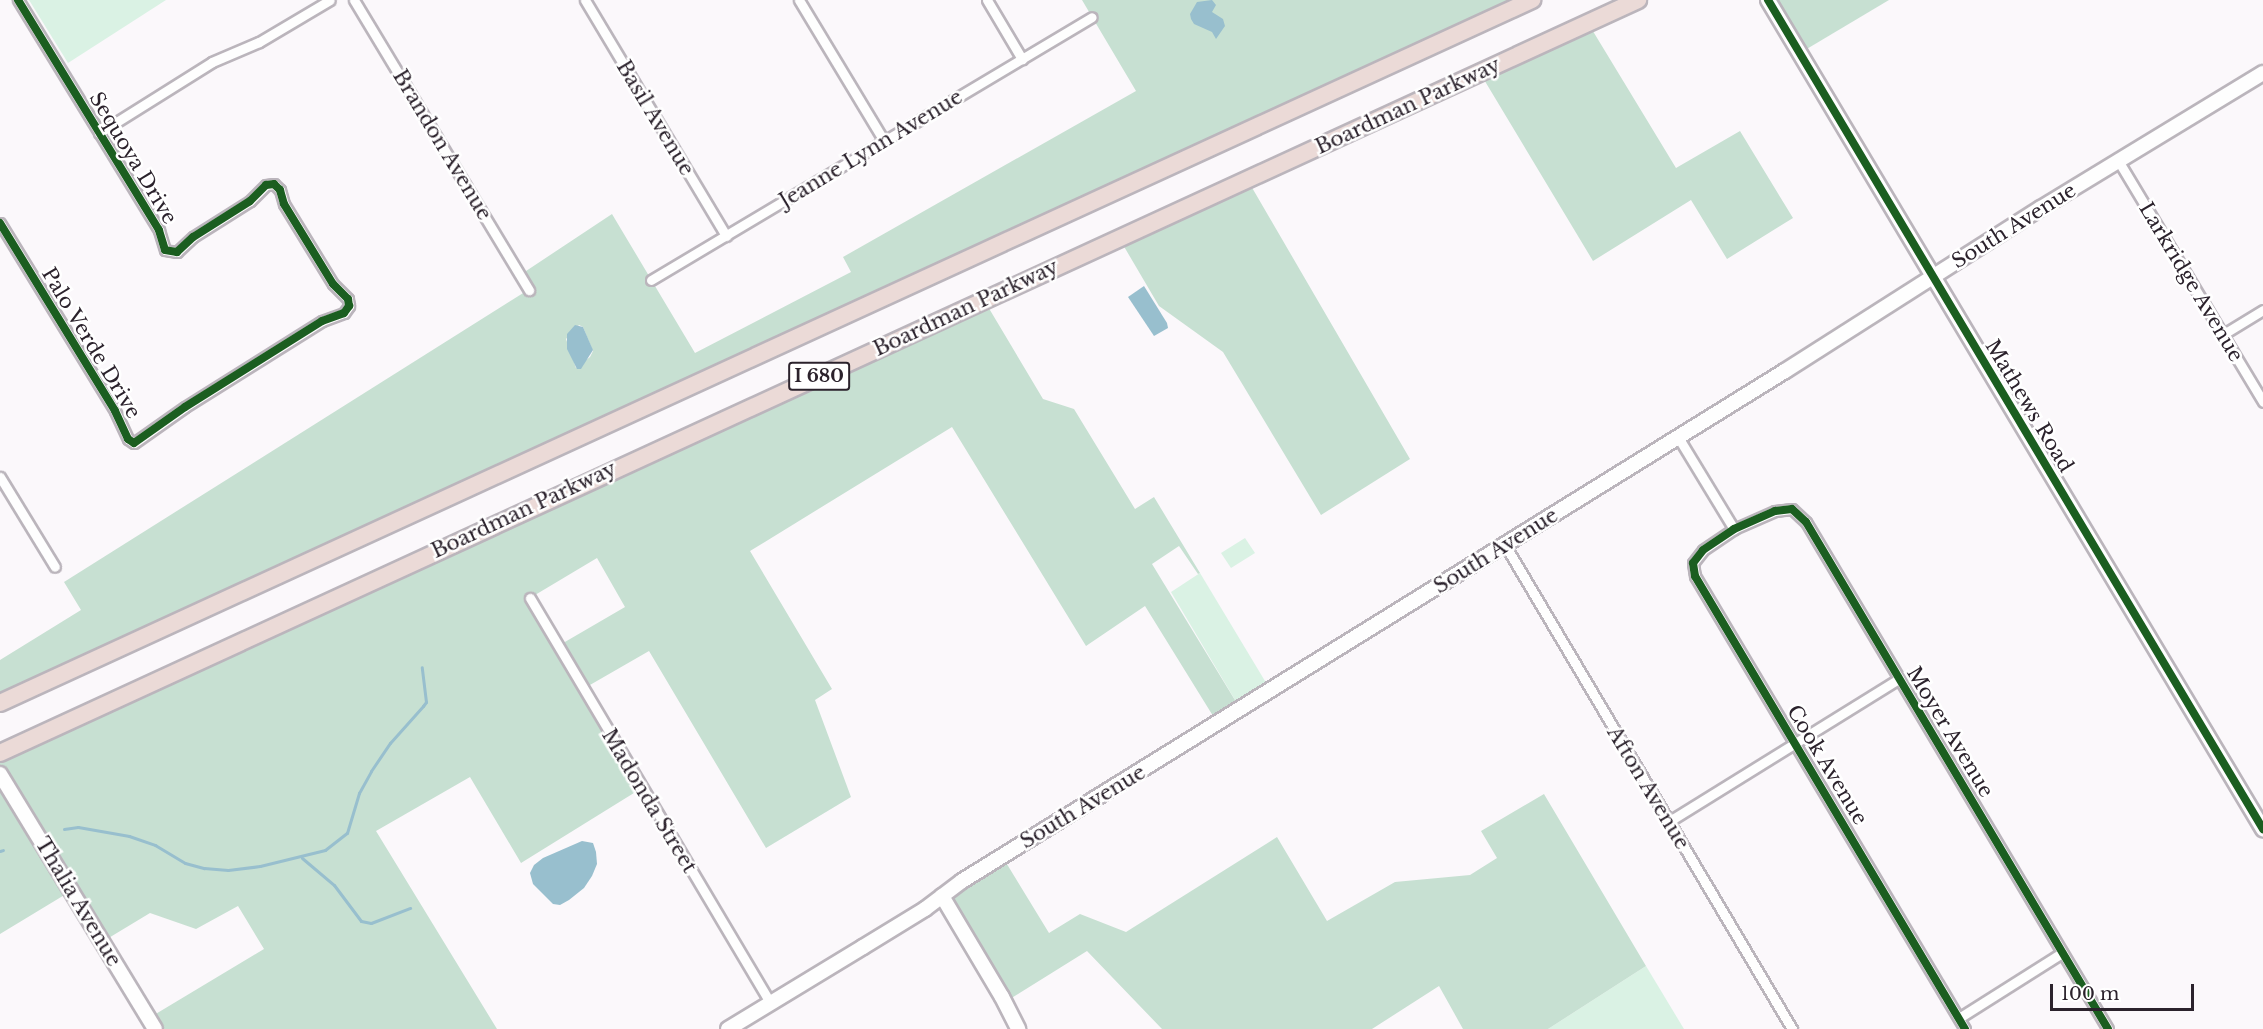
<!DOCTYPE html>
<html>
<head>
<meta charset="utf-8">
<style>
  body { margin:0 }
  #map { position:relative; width:2263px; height:1029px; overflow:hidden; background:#fbf8fb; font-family:"Libre Baskerville",serif }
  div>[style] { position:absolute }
  .green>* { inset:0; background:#daf2e4 }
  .forest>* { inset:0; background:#c7e0d2 }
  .water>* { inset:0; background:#98bfce }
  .stream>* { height:3px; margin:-1.5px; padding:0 1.5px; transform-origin:1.5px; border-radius:1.5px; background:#98bfce }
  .roads { filter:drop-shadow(2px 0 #bbb5bc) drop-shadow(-2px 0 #bbb5bc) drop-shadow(0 2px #bbb5bc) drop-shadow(0 -2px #bbb5bc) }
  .street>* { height:9px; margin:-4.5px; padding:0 4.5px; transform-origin:4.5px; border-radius:4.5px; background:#fefefe }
  .secondary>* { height:14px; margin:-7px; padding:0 7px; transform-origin:7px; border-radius:7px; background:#fefefe }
  .highway>* { height:16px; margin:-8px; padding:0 8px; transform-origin:8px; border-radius:8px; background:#ebdad7 }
  .cycleway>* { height:8px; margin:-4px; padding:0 4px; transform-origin:4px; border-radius:4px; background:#1b5e20 }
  span { translate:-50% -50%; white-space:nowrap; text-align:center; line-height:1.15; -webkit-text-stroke:5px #fff; paint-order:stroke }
  .shield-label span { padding:2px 4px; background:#fff; border:2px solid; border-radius:4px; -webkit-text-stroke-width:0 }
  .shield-label { font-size:18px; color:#2b222c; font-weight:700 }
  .street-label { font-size:20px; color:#2b222c }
  .scale { position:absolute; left:2050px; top:984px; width:144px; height:27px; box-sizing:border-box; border:3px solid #2b222c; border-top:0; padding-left:8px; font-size:18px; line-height:21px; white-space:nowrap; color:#2b222c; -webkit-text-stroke:4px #fff; paint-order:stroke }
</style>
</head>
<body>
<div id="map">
  <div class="green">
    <i style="clip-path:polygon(29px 0,166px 0,68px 63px)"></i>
    <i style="clip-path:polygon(1245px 538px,1255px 553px,1231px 568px,1221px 553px)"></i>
    <i style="clip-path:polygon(1200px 573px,1271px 691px,1241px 710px,1171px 592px)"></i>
    <i style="clip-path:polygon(1646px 966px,1684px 1029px,1548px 1029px)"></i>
  </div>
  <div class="forest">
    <i style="clip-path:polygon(evenodd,1082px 0,1532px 0,0 703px,0 660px,81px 610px,64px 582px,528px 290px,520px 275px,612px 214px,695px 353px,851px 272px,843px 257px,1136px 91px,1082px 0,579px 325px,583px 327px,593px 351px,590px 357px,576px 368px,566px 339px,579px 325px)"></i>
    <i style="clip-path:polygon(1768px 0,1889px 0,1800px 53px)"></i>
    <i style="clip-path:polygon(1588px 23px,1676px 168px,1740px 131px,1793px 218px,1727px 259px,1691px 200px,1593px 261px,1480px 73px)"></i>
    <i style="clip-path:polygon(1247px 179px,1410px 459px,1321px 515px,1223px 352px,1159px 306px,1119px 238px)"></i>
    <i style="clip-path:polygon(evenodd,984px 300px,1043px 399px,1074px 409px,1135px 509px,1154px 497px,1200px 573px,1198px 574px,1179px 546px,1152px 564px,1241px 710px,1218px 724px,1145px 606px,1086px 646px,952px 427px,750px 551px,832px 689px,815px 700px,851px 797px,766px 848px,649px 651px,583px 689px,642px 788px,521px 863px,470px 777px,376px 831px,497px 1029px,155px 1029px,149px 1018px,264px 949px,238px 906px,196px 929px,150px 913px,102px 942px,71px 891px,0 934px,0 753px,984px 300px,597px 558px,625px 607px,558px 646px,530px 598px,597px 558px)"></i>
    <i style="clip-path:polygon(1544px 794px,1646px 966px,1548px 1029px,1463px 1029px,1439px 986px,1372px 1029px,1162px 1029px,1087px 951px,1005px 1002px,942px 896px,1002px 856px,1049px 933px,1080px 914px,1126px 932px,1277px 837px,1327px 921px,1395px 882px,1470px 875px,1497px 858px,1481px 831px)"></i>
  </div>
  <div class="water">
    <i style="clip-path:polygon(1212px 0,1216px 5px,1212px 12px,1223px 19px,1225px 26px,1216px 39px,1212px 32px,1194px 24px,1191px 19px,1190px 14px,1197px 2px)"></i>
    <i style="clip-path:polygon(1144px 286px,1167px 323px,1168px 328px,1154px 336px,1128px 297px)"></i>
    <i style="clip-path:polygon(575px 325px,583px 327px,593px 350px,581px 369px,577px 369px,567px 349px,567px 334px)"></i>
    <i style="clip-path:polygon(582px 841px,593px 843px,596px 852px,597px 864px,592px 876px,584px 888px,569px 900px,560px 905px,553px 904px,533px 884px,530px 873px,534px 865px,543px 858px)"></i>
  </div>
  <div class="stream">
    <i style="left:64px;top:829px;width:14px;rotate:-8deg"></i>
    <i style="left:78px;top:827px;width:52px;rotate:10deg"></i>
    <i style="left:129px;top:836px;width:28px;rotate:19deg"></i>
    <i style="left:155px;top:845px;width:35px;rotate:31deg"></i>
    <i style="left:185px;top:863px;width:20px;rotate:15deg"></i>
    <i style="left:204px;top:868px;width:24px;rotate:5deg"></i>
    <i style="left:228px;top:870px;width:32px;rotate:-7deg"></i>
    <i style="left:260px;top:866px;width:67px;rotate:-13.8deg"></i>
    <i style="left:325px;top:850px;width:28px;rotate:-38deg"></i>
    <i style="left:347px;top:833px;width:42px;rotate:-73.3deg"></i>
    <i style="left:359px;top:793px;width:25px;rotate:-61deg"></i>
    <i style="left:371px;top:771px;width:34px;rotate:-56deg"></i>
    <i style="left:390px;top:743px;width:50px;rotate:-48.3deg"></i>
    <i style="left:423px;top:706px;width:5px;rotate:-53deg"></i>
    <i style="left:426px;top:702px;width:35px;rotate:-97deg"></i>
    <i style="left:0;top:851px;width:3px;rotate:-18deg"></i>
    <i style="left:302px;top:858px;width:42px;rotate:40.2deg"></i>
    <i style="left:334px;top:885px;width:45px;rotate:53.1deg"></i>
    <i style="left:361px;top:921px;width:10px;rotate:11deg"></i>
    <i style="left:371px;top:923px;width:42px;rotate:-21deg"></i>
  </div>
  <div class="roads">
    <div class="street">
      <i style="left:354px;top:0;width:339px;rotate:58.9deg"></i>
      <i style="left:585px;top:0;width:275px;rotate:59.1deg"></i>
      <i style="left:799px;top:0;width:165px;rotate:58.9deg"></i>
      <i style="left:987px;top:0;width:69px;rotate:59.3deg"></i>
      <i style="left:99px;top:133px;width:133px;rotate:-32.1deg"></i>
      <i style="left:212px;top:62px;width:51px;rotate:-23.1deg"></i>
      <i style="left:259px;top:42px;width:82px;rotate:-30.6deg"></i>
      <i style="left:2119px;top:162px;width:280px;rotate:59deg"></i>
      <i style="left:0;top:223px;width:220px;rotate:58.5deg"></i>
      <i style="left:115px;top:411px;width:31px;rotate:65deg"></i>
      <i style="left:128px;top:439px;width:7px;rotate:34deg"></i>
      <i style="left:134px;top:443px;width:62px;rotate:-35.2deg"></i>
      <i style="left:185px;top:407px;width:162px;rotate:-32.1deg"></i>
      <i style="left:322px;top:321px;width:23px;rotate:-20deg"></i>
      <i style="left:344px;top:313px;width:9px;rotate:-54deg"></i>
      <i style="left:349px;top:306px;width:7px;rotate:-98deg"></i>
      <i style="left:348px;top:299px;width:21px;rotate:-135deg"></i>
      <i style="left:333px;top:284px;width:94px;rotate:-121.5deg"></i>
      <i style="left:284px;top:204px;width:15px;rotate:-106deg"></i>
      <i style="left:280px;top:190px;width:8px;rotate:-135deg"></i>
      <i style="left:274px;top:184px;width:8px;rotate:173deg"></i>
      <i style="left:266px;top:185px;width:23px;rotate:135deg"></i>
      <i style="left:250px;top:201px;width:67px;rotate:147.7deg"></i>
      <i style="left:193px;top:237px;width:22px;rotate:137deg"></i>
      <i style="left:177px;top:252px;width:12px;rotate:-171deg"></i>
      <i style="left:165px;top:250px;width:21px;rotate:-107deg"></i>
      <i style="left:159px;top:230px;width:270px;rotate:-121.5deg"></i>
      <i style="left:651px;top:280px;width:513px;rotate:-30.81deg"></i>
      <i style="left:2222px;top:335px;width:48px;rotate:-31.4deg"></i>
      <i style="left:1678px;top:437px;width:108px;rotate:58.7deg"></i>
      <i style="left:0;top:477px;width:105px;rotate:58.6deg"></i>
      <i style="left:1505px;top:545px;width:563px;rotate:59.33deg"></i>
      <i style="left:530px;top:598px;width:471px;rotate:59.3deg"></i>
      <i style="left:1668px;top:822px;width:272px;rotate:-31.8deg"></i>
      <i style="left:1959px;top:1018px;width:122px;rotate:-32.3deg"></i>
      <i style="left:1965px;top:1029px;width:527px;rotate:-120.8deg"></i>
      <i style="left:1695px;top:576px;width:13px;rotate:-99deg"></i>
      <i style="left:1693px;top:563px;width:16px;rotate:-52deg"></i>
      <i style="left:1703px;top:550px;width:37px;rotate:-34deg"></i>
      <i style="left:1734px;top:529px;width:45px;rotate:-23.7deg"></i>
      <i style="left:1775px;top:511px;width:17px;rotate:-7deg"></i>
      <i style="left:1792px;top:509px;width:19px;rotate:43deg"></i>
      <i style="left:1806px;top:522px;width:590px;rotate:59.22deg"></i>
    </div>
    <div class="secondary">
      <i style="left:1768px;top:0;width:966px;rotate:59.16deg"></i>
      <i style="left:0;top:774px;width:298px;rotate:58.7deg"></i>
      <i style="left:942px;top:896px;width:117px;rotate:59.3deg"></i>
      <i style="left:1002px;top:997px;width:36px;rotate:63deg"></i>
      <i style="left:728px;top:1029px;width:158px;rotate:-31.3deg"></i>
      <i style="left:863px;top:947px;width:73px;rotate:-31.5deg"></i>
      <i style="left:925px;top:909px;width:46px;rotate:-37.1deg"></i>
      <i style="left:962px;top:881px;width:968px;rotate:-31.79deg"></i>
      <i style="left:1785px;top:371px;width:303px;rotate:-32.5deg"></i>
      <i style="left:2041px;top:208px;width:260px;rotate:-31.3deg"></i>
    </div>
    <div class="highway">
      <i style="left:0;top:703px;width:1686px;rotate:-24.65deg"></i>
      <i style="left:0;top:753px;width:1803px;rotate:-24.69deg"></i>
    </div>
  </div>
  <div class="cycleway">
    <i style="left:1768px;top:0;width:966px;rotate:59.16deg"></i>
    <i style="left:0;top:223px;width:220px;rotate:58.5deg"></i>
    <i style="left:115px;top:411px;width:31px;rotate:65deg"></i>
    <i style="left:128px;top:439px;width:7px;rotate:34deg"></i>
    <i style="left:134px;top:443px;width:62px;rotate:-35.2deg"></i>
    <i style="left:185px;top:407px;width:162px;rotate:-32.1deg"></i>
    <i style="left:322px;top:321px;width:23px;rotate:-20deg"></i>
    <i style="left:344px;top:313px;width:9px;rotate:-54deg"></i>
    <i style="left:349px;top:306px;width:7px;rotate:-98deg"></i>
    <i style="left:348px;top:299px;width:21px;rotate:-135deg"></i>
    <i style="left:333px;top:284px;width:94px;rotate:-121.5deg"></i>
    <i style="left:284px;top:204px;width:15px;rotate:-106deg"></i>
    <i style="left:280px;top:190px;width:8px;rotate:-135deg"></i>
    <i style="left:274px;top:184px;width:8px;rotate:173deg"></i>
    <i style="left:266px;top:185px;width:23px;rotate:135deg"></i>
    <i style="left:250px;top:201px;width:67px;rotate:147.7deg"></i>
    <i style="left:193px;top:237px;width:22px;rotate:137deg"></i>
    <i style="left:177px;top:252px;width:12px;rotate:-171deg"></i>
    <i style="left:165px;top:250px;width:21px;rotate:-107deg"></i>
    <i style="left:159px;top:230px;width:270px;rotate:-121.5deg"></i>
    <i style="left:1965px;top:1029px;width:527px;rotate:-120.8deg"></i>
    <i style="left:1695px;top:576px;width:13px;rotate:-99deg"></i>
    <i style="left:1693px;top:563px;width:16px;rotate:-52deg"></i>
    <i style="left:1703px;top:550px;width:37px;rotate:-34deg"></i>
    <i style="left:1734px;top:529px;width:45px;rotate:-23.7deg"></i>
    <i style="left:1775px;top:511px;width:17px;rotate:-7deg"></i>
    <i style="left:1792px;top:509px;width:19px;rotate:43deg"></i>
    <i style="left:1806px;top:522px;width:590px;rotate:59.22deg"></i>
  </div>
  <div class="shield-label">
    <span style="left:819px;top:376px">I 680</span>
  </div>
  <div class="street-label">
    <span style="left:1408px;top:106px;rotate:-25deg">Boardman Parkway</span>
    <span style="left:655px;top:118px;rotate:59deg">Basil Avenue</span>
    <span style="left:442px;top:145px;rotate:59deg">Brandon Avenue</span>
    <span style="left:871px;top:149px;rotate:-31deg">Jeanne Lynn Avenue</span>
    <span style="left:133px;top:158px;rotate:59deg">Sequoya Drive</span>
    <span style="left:2014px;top:226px;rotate:-32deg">South Avenue</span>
    <span style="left:2191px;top:282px;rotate:59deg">Larkridge Avenue</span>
    <span style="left:966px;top:308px;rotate:-25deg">Boardman Parkway</span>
    <span style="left:91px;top:343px;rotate:59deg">Palo Verde Drive</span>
    <span style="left:2029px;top:406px;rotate:59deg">Mathews Road</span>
    <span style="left:524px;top:510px;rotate:-25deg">Boardman Parkway</span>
    <span style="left:1496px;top:551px;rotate:-32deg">South Avenue</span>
    <span style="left:1950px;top:732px;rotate:59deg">Moyer Avenue</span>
    <span style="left:1827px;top:765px;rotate:59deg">Cook Avenue</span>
    <span style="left:1648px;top:788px;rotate:59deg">Afton Avenue</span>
    <span style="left:649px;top:801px;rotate:59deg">Madonda Street</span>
    <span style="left:1083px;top:807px;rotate:-31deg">South Avenue</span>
    <span style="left:78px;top:902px;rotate:59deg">Thalia Avenue</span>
  </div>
  <div class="scale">100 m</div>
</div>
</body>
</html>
